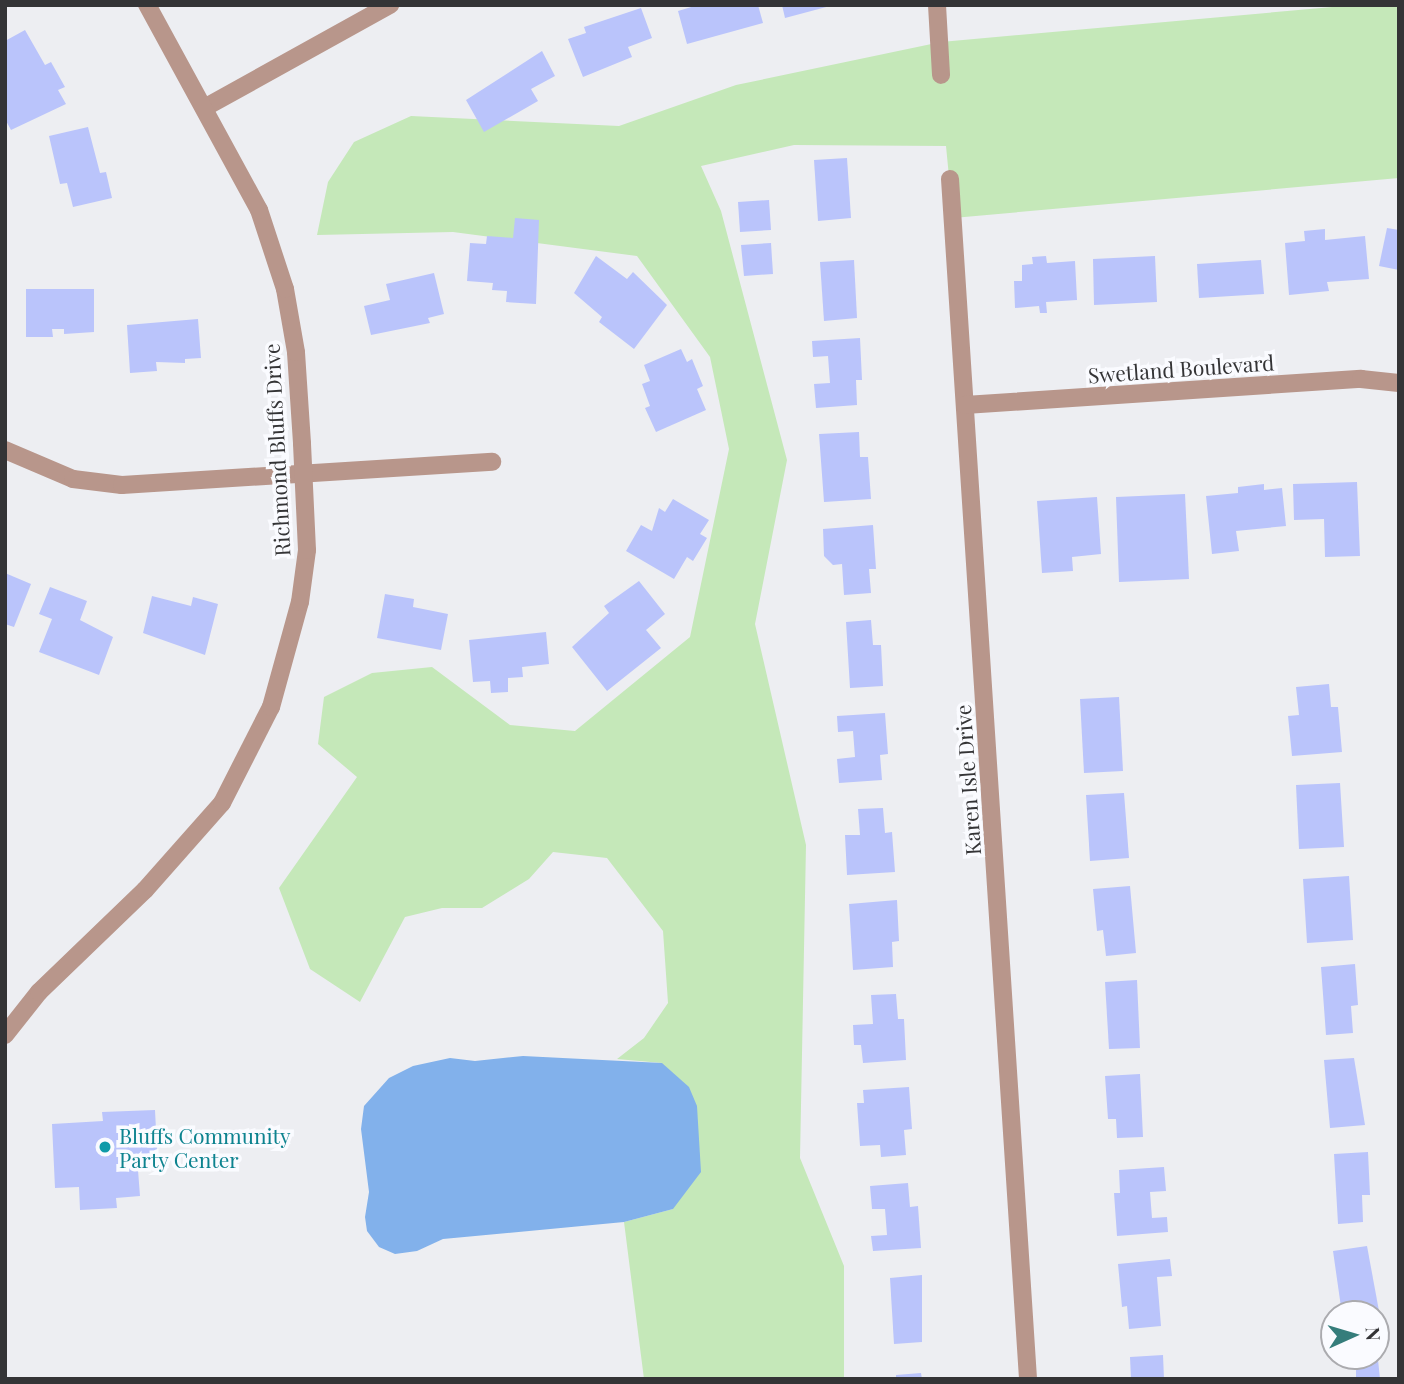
<!DOCTYPE html>
<html>
<head>
<meta charset="utf-8">
<style>
  body { margin:0 }
  #map { position:relative; width:1404px; height:1384px; overflow:hidden; background:#edeef2; font-family:"Playfair Display",serif }
  div>[style] { position:absolute }
  .green>* { inset:0; background:#c5e8b9 }
  .water>* { inset:0; background:#82b1eb }
  .building>* { inset:0; background:#bac4fb }
  .minor>* { height:18px; margin:-9px; padding:0 9px; transform-origin:9px; border-radius:9px; background:#b8968b }
  .dots>* { width:19px; height:19px; translate:-50% -50%; box-sizing:border-box; border:4px solid #fafbff; border-radius:50% }
  span { translate:-50% -50%; white-space:nowrap; text-align:center; line-height:1.15; -webkit-text-stroke:7px #fafbff; paint-order:stroke }
  .street-label { font-size:21px; color:#343436 }
  .culture-label { font-size:21px; color:#0d838f }
  .left { translate:0 -50%; text-align:left }
  .frame { position:absolute; inset:0; border:7px solid #343436; pointer-events:none }
  .north { position:absolute; left:1320px; top:1300px; width:70px; height:70px; box-sizing:border-box; background:#fafbff; border:2px solid #ababaf; border-radius:50%; rotate:86deg; font-size:19px; font-weight:700; line-height:28px; text-align:center; color:#343436 }
  .north::after { content:''; display:block; margin:auto; width:24px; height:32px; background:#357d7b; clip-path:polygon(50% 0,100% 100%,50% 72%,0 100%) }
</style>
</head>
<body>
<div id="map">
  <div class="green">
    <i style="clip-path:polygon(1355px 5px,1399px 5px,1399px 178px,953px 218px,946px 146px,794px 145px,701px 166px,721px 211px,787px 460px,755px 624px,806px 845px,800px 1158px,844px 1266px,844px 1379px,644px 1379px,624px 1222px,673px 1209px,662px 1063px,617px 1059px,644px 1038px,668px 1003px,663px 931px,607px 858px,553px 852px,529px 879px,482px 908px,442px 908px,405px 917px,360px 1002px,310px 969px,279px 888px,357px 777px,318px 744px,324px 697px,372px 673px,432px 667px,510px 725px,575px 731px,690px 637px,729px 449px,710px 357px,637px 256px,453px 232px,317px 235px,328px 182px,354px 142px,411px 116px,619px 126px,736px 85px,941px 42px)"></i>
  </div>
  <div class="water">
    <i style="clip-path:polygon(523px 1056px,662px 1063px,689px 1087px,697px 1106px,701px 1172px,673px 1209px,624px 1222px,443px 1239px,417px 1251px,395px 1254px,379px 1247px,367px 1231px,365px 1217px,369px 1192px,361px 1129px,364px 1106px,389px 1078px,413px 1066px,450px 1058px,475px 1061px)"></i>
  </div>
  <div class="building">
    <i style="clip-path:polygon(698px 5px,758px 5px,763px 23px,687px 44px,678px 11px)"></i>
    <i style="clip-path:polygon(782px 5px,830px 5px,830px 6px,785px 18px)"></i>
    <i style="clip-path:polygon(641px 8px,652px 38px,628px 47px,632px 57px,583px 77px,568px 39px,586px 33px,584px 27px)"></i>
    <i style="clip-path:polygon(25px 30px,45px 65px,51px 62px,65px 87px,58px 90px,66px 104px,11px 130px,5px 119px,5px 41px)"></i>
    <i style="clip-path:polygon(542px 51px,555px 76px,531px 89px,538px 101px,484px 132px,466px 100px)"></i>
    <i style="clip-path:polygon(88px 127px,100px 173px,106px 172px,112px 198px,73px 207px,67px 183px,60px 184px,49px 136px)"></i>
    <i style="clip-path:polygon(847px 158px,851px 218px,818px 221px,814px 160px)"></i>
    <i style="clip-path:polygon(769px 200px,771px 230px,740px 232px,738px 202px)"></i>
    <i style="clip-path:polygon(515px 218px,539px 220px,536px 304px,506px 302px,507px 291px,492px 290px,493px 283px,467px 281px,470px 243px,486px 244px,487px 236px,513px 238px)"></i>
    <i style="clip-path:polygon(1387px 228px,1399px 230px,1399px 270px,1379px 266px)"></i>
    <i style="clip-path:polygon(1325px 229px,1325px 240px,1365px 236px,1369px 279px,1327px 282px,1329px 291px,1289px 295px,1285px 243px,1305px 241px,1304px 231px)"></i>
    <i style="clip-path:polygon(771px 243px,773px 274px,744px 276px,741px 245px)"></i>
    <i style="clip-path:polygon(596px 256px,627px 279px,633px 272px,667px 305px,634px 349px,599px 322px,602px 317px,574px 293px)"></i>
    <i style="clip-path:polygon(1046px 256px,1047px 263px,1075px 261px,1077px 300px,1046px 302px,1047px 313px,1040px 313px,1039px 306px,1015px 308px,1014px 281px,1022px 281px,1022px 265px,1033px 264px,1032px 257px)"></i>
    <i style="clip-path:polygon(1155px 256px,1157px 302px,1094px 305px,1093px 259px)"></i>
    <i style="clip-path:polygon(854px 260px,857px 318px,824px 321px,820px 262px)"></i>
    <i style="clip-path:polygon(1261px 260px,1264px 294px,1199px 298px,1197px 264px)"></i>
    <i style="clip-path:polygon(434px 273px,444px 314px,428px 318px,430px 323px,371px 335px,364px 306px,390px 300px,386px 284px)"></i>
    <i style="clip-path:polygon(26px 289px,94px 289px,94px 332px,64px 334px,64px 329px,52px 329px,53px 337px,26px 337px)"></i>
    <i style="clip-path:polygon(198px 319px,201px 358px,185px 359px,185px 363px,156px 362px,157px 371px,130px 373px,127px 325px)"></i>
    <i style="clip-path:polygon(860px 338px,862px 380px,856px 380px,857px 405px,816px 408px,814px 384px,830px 383px,828px 356px,813px 357px,812px 341px)"></i>
    <i style="clip-path:polygon(681px 349px,687px 362px,692px 359px,703px 386px,697px 389px,706px 410px,656px 432px,645px 408px,650px 406px,642px 384px,650px 381px,644px 365px)"></i>
    <i style="clip-path:polygon(859px 432px,860px 457px,868px 457px,871px 499px,824px 502px,819px 434px)"></i>
    <i style="clip-path:polygon(1357px 482px,1360px 556px,1325px 557px,1324px 519px,1294px 520px,1293px 484px)"></i>
    <i style="clip-path:polygon(1264px 484px,1264px 490px,1282px 488px,1286px 526px,1236px 531px,1239px 551px,1212px 554px,1206px 496px,1238px 493px,1238px 487px)"></i>
    <i style="clip-path:polygon(1185px 494px,1189px 579px,1119px 582px,1116px 497px)"></i>
    <i style="clip-path:polygon(1097px 497px,1101px 554px,1072px 557px,1073px 571px,1042px 573px,1037px 501px)"></i>
    <i style="clip-path:polygon(673px 499px,709px 520px,700px 534px,707px 538px,693px 561px,687px 557px,674px 579px,626px 551px,641px 525px,652px 531px,659px 508px,665px 512px)"></i>
    <i style="clip-path:polygon(873px 525px,876px 569px,869px 569px,871px 593px,844px 595px,842px 564px,833px 565px,824px 556px,823px 529px)"></i>
    <i style="clip-path:polygon(5px 573px,31px 584px,14px 627px,5px 624px)"></i>
    <i style="clip-path:polygon(639px 581px,665px 614px,646px 630px,661px 648px,607px 691px,572px 647px,609px 613px,604px 606px)"></i>
    <i style="clip-path:polygon(50px 587px,87px 601px,80px 620px,113px 637px,99px 675px,39px 652px,52px 619px,39px 614px)"></i>
    <i style="clip-path:polygon(385px 594px,414px 599px,413px 607px,448px 614px,441px 650px,377px 638px)"></i>
    <i style="clip-path:polygon(152px 596px,191px 606px,193px 597px,218px 604px,205px 655px,143px 633px)"></i>
    <i style="clip-path:polygon(871px 620px,873px 645px,881px 645px,883px 686px,850px 688px,846px 622px)"></i>
    <i style="clip-path:polygon(546px 632px,549px 664px,522px 667px,523px 677px,508px 678px,508px 692px,491px 693px,490px 681px,473px 682px,469px 640px)"></i>
    <i style="clip-path:polygon(1329px 684px,1331px 707px,1338px 707px,1342px 752px,1292px 756px,1288px 716px,1299px 715px,1296px 687px)"></i>
    <i style="clip-path:polygon(1119px 697px,1123px 771px,1084px 773px,1080px 699px)"></i>
    <i style="clip-path:polygon(885px 713px,888px 754px,880px 755px,882px 780px,839px 783px,837px 759px,855px 757px,853px 731px,838px 732px,837px 716px)"></i>
    <i style="clip-path:polygon(1340px 783px,1344px 847px,1299px 849px,1296px 785px)"></i>
    <i style="clip-path:polygon(1124px 793px,1129px 858px,1090px 861px,1086px 795px)"></i>
    <i style="clip-path:polygon(883px 808px,885px 833px,892px 832px,895px 872px,847px 875px,845px 835px,860px 835px,858px 809px)"></i>
    <i style="clip-path:polygon(1349px 876px,1353px 940px,1307px 943px,1303px 879px)"></i>
    <i style="clip-path:polygon(1130px 886px,1136px 953px,1106px 956px,1103px 930px,1097px 931px,1093px 889px)"></i>
    <i style="clip-path:polygon(897px 900px,899px 941px,892px 942px,893px 967px,853px 970px,849px 904px)"></i>
    <i style="clip-path:polygon(1355px 964px,1358px 1005px,1351px 1006px,1353px 1033px,1326px 1035px,1321px 967px)"></i>
    <i style="clip-path:polygon(1137px 980px,1140px 1048px,1109px 1049px,1105px 982px)"></i>
    <i style="clip-path:polygon(896px 994px,898px 1019px,904px 1019px,906px 1060px,863px 1063px,861px 1045px,854px 1045px,853px 1025px,873px 1024px,871px 995px)"></i>
    <i style="clip-path:polygon(1354px 1058px,1365px 1125px,1330px 1128px,1324px 1060px)"></i>
    <i style="clip-path:polygon(1140px 1074px,1143px 1137px,1117px 1138px,1116px 1119px,1108px 1119px,1105px 1076px)"></i>
    <i style="clip-path:polygon(909px 1087px,912px 1129px,904px 1130px,906px 1155px,881px 1157px,880px 1145px,860px 1146px,857px 1103px,864px 1103px,863px 1090px)"></i>
    <i style="clip-path:polygon(155px 1110px,158px 1169px,138px 1170px,140px 1196px,116px 1198px,117px 1208px,80px 1210px,79px 1187px,55px 1188px,52px 1124px,103px 1121px,102px 1112px)"></i>
    <i style="clip-path:polygon(1368px 1152px,1370px 1195px,1362px 1195px,1363px 1222px,1338px 1224px,1334px 1154px)"></i>
    <i style="clip-path:polygon(1164px 1167px,1166px 1191px,1150px 1192px,1152px 1218px,1167px 1217px,1168px 1232px,1117px 1236px,1114px 1193px,1120px 1193px,1119px 1170px)"></i>
    <i style="clip-path:polygon(908px 1183px,910px 1207px,918px 1206px,921px 1248px,873px 1251px,871px 1236px,887px 1235px,885px 1209px,872px 1209px,870px 1186px)"></i>
    <i style="clip-path:polygon(1367px 1246px,1379px 1311px,1342px 1314px,1333px 1251px)"></i>
    <i style="clip-path:polygon(1170px 1259px,1172px 1276px,1157px 1277px,1161px 1326px,1129px 1329px,1127px 1306px,1122px 1307px,1118px 1264px)"></i>
    <i style="clip-path:polygon(922px 1275px,922px 1342px,894px 1344px,890px 1278px)"></i>
    <i style="clip-path:polygon(1376px 1340px,1380px 1379px,1356px 1379px,1356px 1356px,1376px 1356px)"></i>
    <i style="clip-path:polygon(1163px 1355px,1164px 1379px,1131px 1379px,1130px 1357px)"></i>
    <i style="clip-path:polygon(921px 1373px,922px 1379px,896px 1379px,896px 1375px)"></i>
  </div>
  <div class="minor">
    <i style="left:937px;top:5px;width:70px;rotate:86.7deg"></i>
    <i style="left:204px;top:108px;width:213px;rotate:-29deg"></i>
    <i style="left:950px;top:179px;width:1203px;rotate:86.28deg"></i>
    <i style="left:965px;top:405px;width:397px;rotate:-3.8deg"></i>
    <i style="left:1361px;top:379px;width:38px;rotate:6deg"></i>
    <i style="left:5px;top:450px;width:74px;rotate:23.1deg"></i>
    <i style="left:73px;top:479px;width:49px;rotate:7deg"></i>
    <i style="left:122px;top:485px;width:371px;rotate:-3.6deg"></i>
    <i style="left:5px;top:1035px;width:55px;rotate:-51.7deg"></i>
    <i style="left:39px;top:992px;width:147px;rotate:-43.9deg"></i>
    <i style="left:145px;top:890px;width:116px;rotate:-48.5deg"></i>
    <i style="left:222px;top:803px;width:108px;rotate:-63deg"></i>
    <i style="left:271px;top:707px;width:109px;rotate:-74.6deg"></i>
    <i style="left:300px;top:602px;width:52px;rotate:-82.3deg"></i>
    <i style="left:307px;top:550px;width:107px;rotate:-92.7deg"></i>
    <i style="left:302px;top:443px;width:91px;rotate:-93.8deg"></i>
    <i style="left:296px;top:352px;width:64px;rotate:-99.9deg"></i>
    <i style="left:285px;top:289px;width:83px;rotate:-108.2deg"></i>
    <i style="left:259px;top:210px;width:234px;rotate:-118.6deg"></i>
  </div>
  <div class="dots">
    <i style="left:105px;top:1147px;background:#0f9aa8"></i>
  </div>
  <div class="street-label">
    <span style="left:1181px;top:368px;rotate:-4deg">Swetland Boulevard</span>
    <span style="left:276px;top:450px;rotate:-93deg">Richmond Bluffs Drive</span>
    <span style="left:967px;top:780px;rotate:-94deg">Karen Isle Drive</span>
  </div>
  <div class="culture-label">
    <span class="left" style="left:119px;top:1147px">Bluffs Community<br>Party Center</span>
  </div>
  <div class="frame"></div>
  <div class="north">N</div>
</div>
</body>
</html>
